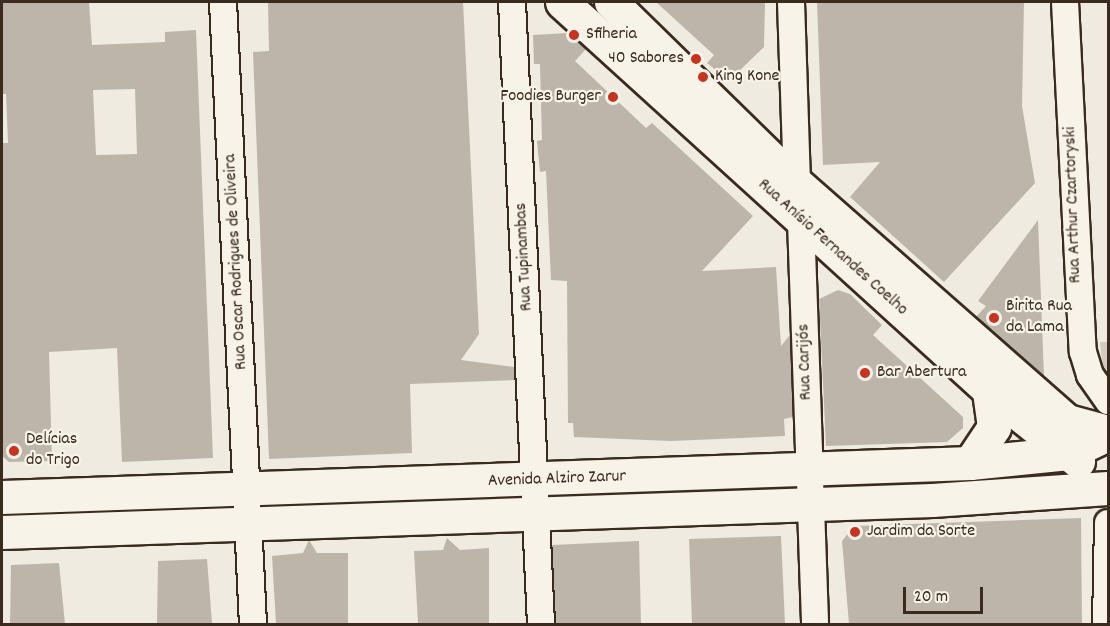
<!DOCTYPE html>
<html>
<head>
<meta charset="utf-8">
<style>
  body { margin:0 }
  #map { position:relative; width:1110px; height:626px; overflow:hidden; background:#efebe0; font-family:Dekko,sans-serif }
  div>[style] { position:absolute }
  .green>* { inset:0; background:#d1cbc0 }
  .building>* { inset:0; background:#bdb5aa }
  .roads { filter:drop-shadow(2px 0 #3b2a1e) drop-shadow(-2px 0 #3b2a1e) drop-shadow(0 2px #3b2a1e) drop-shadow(0 -2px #3b2a1e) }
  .minor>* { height:26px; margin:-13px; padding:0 13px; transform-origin:13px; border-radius:13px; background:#f7f3e8 }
  .tertiary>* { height:33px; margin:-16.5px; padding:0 16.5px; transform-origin:16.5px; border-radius:16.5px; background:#f7f3e8 }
  .dots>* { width:16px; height:16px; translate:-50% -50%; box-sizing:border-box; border:3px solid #f7f3e8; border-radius:50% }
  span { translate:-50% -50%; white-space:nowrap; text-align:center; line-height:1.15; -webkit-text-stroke:4.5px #f7f3e8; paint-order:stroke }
  .poi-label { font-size:18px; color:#3b2a1e }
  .left { translate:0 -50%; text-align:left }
  .right { translate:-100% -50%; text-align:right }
  .street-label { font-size:18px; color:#3b2a1e }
  .frame { position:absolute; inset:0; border:3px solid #3b2a1e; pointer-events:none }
  .scale { position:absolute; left:903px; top:587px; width:80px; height:27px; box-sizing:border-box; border:3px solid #3b2a1e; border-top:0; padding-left:8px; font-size:18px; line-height:21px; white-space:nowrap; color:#3b2a1e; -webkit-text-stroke:4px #f7f3e8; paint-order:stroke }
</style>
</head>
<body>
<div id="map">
  <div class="green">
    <i style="clip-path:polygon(1100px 342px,1108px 342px,1108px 378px,1103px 372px)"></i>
  </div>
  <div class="building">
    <i style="clip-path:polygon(evenodd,2px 2px,89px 2px,92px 45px,165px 42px,165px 32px,196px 30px,213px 458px,122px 462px,117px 348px,49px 352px,52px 461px,9px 462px,2px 456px,2px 143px,8px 143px,6px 94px,2px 94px,2px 2px,135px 89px,137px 154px,96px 155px,93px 90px,135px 89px)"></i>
    <i style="clip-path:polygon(268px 2px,463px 2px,479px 334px,461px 360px,514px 367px,515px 380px,410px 384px,412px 453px,269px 459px,253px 52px,269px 51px)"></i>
    <i style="clip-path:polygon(656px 2px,765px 2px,764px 47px,736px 74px,717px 71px,707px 63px,714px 55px)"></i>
    <i style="clip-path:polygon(817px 2px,1024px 2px,1022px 106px,1035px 183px,944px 282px,850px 197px,880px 162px,823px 165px)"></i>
    <i style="clip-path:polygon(568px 33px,586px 49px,575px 61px,646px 128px,652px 123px,753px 216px,702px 271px,776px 267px,781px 346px,790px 335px,793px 417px,784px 419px,785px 436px,671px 441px,574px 437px,573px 423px,568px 423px,567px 281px,551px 280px,546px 171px,540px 172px,537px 141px,542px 140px,540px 64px,534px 64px,533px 35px)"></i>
    <i style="clip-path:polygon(1038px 220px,1044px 376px,976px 317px,986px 306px,978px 301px)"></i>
    <i style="clip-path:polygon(838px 290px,850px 294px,882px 325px,873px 335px,963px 417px,963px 428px,947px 442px,826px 446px,819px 299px)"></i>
    <i style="clip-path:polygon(1081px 518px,1082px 624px,849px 624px,842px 541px,854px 526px)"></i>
    <i style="clip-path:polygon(781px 536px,785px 624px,692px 624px,689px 539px)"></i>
    <i style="clip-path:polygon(447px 538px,460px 550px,489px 548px,489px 624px,418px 624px,414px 551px,443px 550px)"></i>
    <i style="clip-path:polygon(309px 540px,317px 553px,348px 553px,348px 624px,276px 624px,272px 556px,303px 553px)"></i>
    <i style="clip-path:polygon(639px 541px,641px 624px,556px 624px,552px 545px)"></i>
    <i style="clip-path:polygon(207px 559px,212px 623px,157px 624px,158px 561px)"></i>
    <i style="clip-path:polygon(59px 563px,65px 624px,10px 624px,11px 565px)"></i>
  </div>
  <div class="roads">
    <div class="minor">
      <i style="left:223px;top:2px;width:623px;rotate:87.24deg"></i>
      <i style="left:512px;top:2px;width:623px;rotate:87.33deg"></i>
      <i style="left:791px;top:2px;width:182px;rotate:88.1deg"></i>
      <i style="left:1065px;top:2px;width:350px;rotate:87.1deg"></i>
      <i style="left:1083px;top:352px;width:24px;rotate:73deg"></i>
      <i style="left:1090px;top:375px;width:32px;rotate:55deg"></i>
      <i style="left:801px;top:221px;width:403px;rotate:88deg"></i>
      <i style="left:1106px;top:624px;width:101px;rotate:-88.9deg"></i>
    </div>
    <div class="tertiary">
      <i style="left:562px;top:2px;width:577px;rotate:42.26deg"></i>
      <i style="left:989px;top:390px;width:114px;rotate:38.6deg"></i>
      <i style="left:611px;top:2px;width:260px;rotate:44.4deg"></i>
      <i style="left:797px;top:184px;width:359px;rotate:41.3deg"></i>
      <i style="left:1067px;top:421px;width:42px;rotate:15deg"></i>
      <i style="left:970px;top:463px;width:43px;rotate:-56.3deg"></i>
      <i style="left:994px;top:427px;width:37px;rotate:-98deg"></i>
      <i style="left:2px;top:497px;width:969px;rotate:-2.01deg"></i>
      <i style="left:970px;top:463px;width:99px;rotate:-5.8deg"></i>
      <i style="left:1068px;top:453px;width:44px;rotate:-25.4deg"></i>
      <i style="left:2px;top:532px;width:931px;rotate:-1.97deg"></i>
      <i style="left:932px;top:500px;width:176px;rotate:-3.9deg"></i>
    </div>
  </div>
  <div class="dots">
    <i style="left:574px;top:35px;background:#c8321e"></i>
    <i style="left:696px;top:59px;background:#c8321e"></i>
    <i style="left:703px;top:77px;background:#c8321e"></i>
    <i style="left:613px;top:97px;background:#c8321e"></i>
    <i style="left:994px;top:318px;background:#c8321e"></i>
    <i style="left:865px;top:373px;background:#c8321e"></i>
    <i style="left:14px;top:451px;background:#c8321e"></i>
    <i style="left:855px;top:532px;background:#c8321e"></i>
  </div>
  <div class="poi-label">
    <span class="left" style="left:586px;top:35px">Sfiheria</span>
    <span class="right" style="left:684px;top:59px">40 Sabores</span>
    <span class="left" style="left:715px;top:77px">King Kone</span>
    <span class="right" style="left:601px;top:97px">Foodies Burger</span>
    <span class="left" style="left:1006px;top:318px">Birita Rua<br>da Lama</span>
    <span class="left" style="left:877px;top:373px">Bar Abertura</span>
    <span class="left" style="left:26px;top:451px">Delícias<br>do Trigo</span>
    <span class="left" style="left:867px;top:532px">Jardim da Sorte</span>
  </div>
  <div class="street-label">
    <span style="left:1074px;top:205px;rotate:-92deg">Rua Arthur Czartoryski</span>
    <span style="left:832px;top:248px;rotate:42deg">Rua Anísio Fernandes Coelho</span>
    <span style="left:525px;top:257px;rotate:-93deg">Rua Tupinambas</span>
    <span style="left:237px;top:262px;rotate:-93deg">Rua Oscar Rodrigues de Oliveira</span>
    <span style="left:806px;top:362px;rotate:-92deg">Rua Carijós</span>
    <span style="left:557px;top:480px;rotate:-2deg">Avenida Alziro Zarur</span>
  </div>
  <div class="frame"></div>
  <div class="scale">20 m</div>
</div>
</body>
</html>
